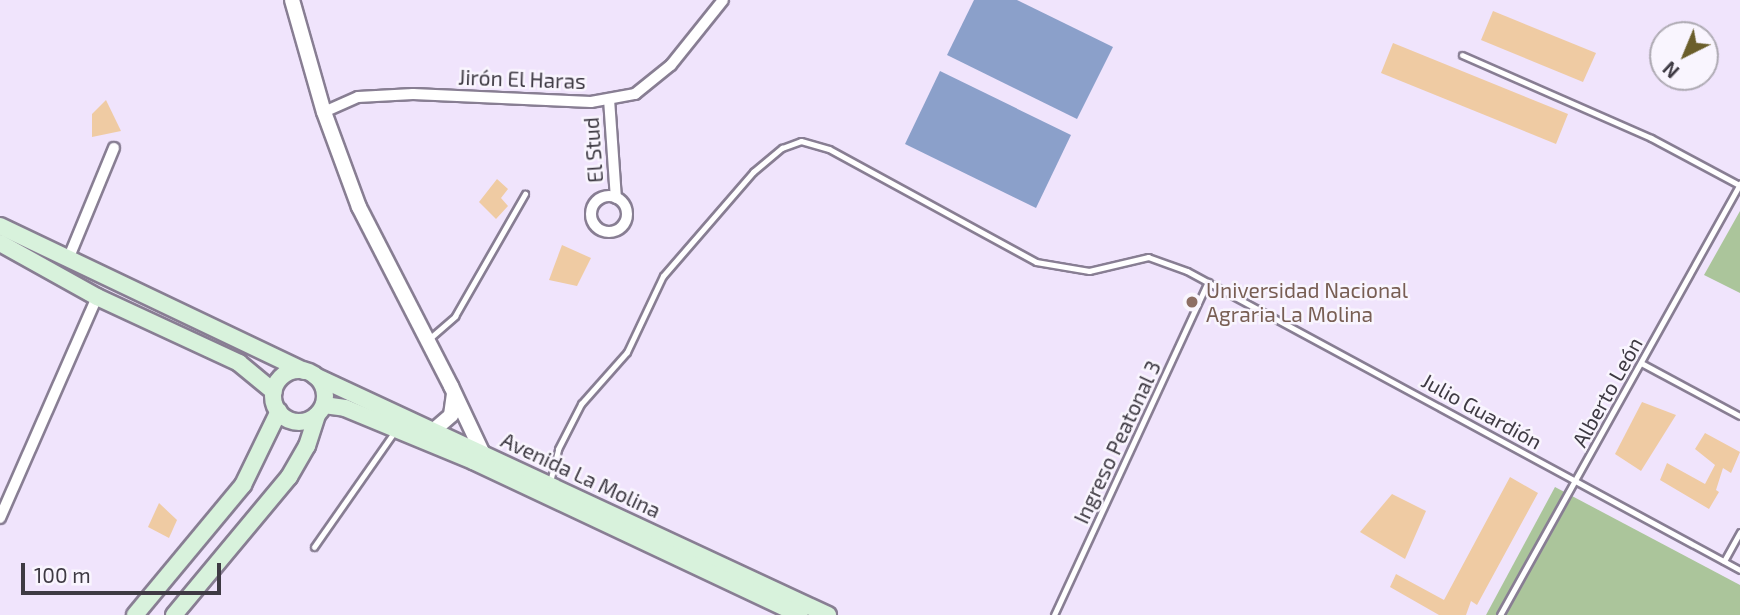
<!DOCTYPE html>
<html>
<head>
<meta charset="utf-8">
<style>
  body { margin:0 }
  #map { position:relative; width:1740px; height:615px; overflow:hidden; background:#f0e4fc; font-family:"Exo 2",sans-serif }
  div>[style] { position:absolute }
  .green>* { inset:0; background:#abc59b }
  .water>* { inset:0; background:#8ba0ca }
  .building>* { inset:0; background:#efcba3 }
  .roads { filter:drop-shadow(2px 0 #887e93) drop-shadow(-2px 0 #887e93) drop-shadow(0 2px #887e93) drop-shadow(0 -2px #887e93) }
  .service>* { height:5px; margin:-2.5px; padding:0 2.5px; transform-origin:2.5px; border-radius:2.5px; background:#fff }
  .minor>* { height:10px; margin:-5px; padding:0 5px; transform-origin:5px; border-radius:5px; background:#fff }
  .minor>.ring { margin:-5px; padding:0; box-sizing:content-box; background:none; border:10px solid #fff; border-radius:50% }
  .tertiary>* { height:14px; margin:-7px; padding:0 7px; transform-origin:7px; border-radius:7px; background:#fff }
  .secondary>* { height:16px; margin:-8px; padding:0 8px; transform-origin:8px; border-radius:8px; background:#d8f2dc }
  .secondary>.ring { margin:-8px; padding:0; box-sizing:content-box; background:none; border:16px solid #d8f2dc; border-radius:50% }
  .dots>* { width:19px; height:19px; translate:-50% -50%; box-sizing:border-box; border:4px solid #f9f5fe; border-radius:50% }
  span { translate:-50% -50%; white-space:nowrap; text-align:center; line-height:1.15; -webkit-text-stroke:5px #f9f5fe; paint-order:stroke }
  .street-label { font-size:21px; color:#3e3a43 }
  .education-label { font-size:21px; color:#785e54 }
  .left { translate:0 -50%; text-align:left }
  .north { position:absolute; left:1649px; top:21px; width:70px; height:70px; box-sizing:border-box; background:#f9f5fe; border:2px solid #aeaab3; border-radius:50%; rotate:223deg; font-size:19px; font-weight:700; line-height:28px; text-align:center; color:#3e3a43 }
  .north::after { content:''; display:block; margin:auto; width:24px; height:32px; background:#6b5e2b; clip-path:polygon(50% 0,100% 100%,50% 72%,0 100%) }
  .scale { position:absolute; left:21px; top:563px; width:200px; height:32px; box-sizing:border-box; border:4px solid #3e3a43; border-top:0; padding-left:9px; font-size:21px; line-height:24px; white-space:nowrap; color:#3e3a43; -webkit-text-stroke:5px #f9f5fe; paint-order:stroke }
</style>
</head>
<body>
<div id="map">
  <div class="green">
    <i style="clip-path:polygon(1740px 211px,1740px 293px,1704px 275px)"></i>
    <i style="clip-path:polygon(1555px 487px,1740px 585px,1740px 615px,1486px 615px)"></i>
  </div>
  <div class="water">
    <i style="clip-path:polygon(974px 0,1017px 0,1113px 47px,1077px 119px,947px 55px)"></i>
    <i style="clip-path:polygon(940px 71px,1071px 135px,1036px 208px,905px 144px)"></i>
  </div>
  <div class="building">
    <i style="clip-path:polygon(1493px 11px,1596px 53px,1583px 82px,1481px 40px)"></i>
    <i style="clip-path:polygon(1393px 43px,1568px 114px,1556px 144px,1381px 73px)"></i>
    <i style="clip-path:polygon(106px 100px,121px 131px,92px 137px,92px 114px)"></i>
    <i style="clip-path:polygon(497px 179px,508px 189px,501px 198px,508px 206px,496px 219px,479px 202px)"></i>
    <i style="clip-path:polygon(562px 245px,591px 258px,577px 286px,549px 280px)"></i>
    <i style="clip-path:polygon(1642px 402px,1676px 415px,1641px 471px,1615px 454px)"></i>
    <i style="clip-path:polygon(1705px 433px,1740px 452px,1731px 473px,1723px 468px,1716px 490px,1719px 492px,1709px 509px,1660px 480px,1667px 463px,1705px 484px,1715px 465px,1695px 449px)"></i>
    <i style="clip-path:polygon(1510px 477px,1538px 493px,1477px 605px,1471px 601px,1466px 615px,1439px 615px,1390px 587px,1396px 574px,1444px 600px)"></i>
    <i style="clip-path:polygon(1392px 494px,1426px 511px,1405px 559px,1360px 532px)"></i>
    <i style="clip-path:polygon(159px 503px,177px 520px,169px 538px,148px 527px)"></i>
  </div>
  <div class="roads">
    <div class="service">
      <i style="left:1462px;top:55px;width:206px;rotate:23.7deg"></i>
      <i style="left:1651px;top:138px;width:100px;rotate:28.1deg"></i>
      <i style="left:429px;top:339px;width:35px;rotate:-41deg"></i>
      <i style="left:455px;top:316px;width:141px;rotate:-60.2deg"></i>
      <i style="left:1641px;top:363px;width:112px;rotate:28.2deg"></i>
      <i style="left:550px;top:482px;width:34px;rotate:-76deg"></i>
      <i style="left:558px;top:449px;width:51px;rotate:-62.9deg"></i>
      <i style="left:581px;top:404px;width:69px;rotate:-48.5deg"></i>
      <i style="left:627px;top:352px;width:84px;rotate:-64.7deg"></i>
      <i style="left:663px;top:276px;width:138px;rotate:-49.1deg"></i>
      <i style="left:753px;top:172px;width:38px;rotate:-40deg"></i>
      <i style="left:782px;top:148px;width:20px;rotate:-20deg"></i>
      <i style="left:801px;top:141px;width:29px;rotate:16deg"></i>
      <i style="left:829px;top:149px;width:236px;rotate:28.6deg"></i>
      <i style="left:1036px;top:262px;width:54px;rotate:9.6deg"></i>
      <i style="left:1089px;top:271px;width:61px;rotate:-13.3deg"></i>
      <i style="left:1148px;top:257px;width:41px;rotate:19.7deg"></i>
      <i style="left:1187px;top:271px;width:629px;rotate:28.4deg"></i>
      <i style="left:314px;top:547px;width:141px;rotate:-55.1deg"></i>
      <i style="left:1724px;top:561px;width:33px;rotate:-61deg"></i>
      <i style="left:1054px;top:615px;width:367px;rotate:-65.2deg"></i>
      <i style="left:1500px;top:615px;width:494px;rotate:-60.9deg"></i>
    </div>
    <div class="minor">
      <i style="left:609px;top:99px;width:99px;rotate:86deg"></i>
      <i style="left:324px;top:112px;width:37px;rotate:-24deg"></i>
      <i style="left:358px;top:97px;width:55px;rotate:-3.1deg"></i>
      <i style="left:413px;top:94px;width:178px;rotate:2.6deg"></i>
      <i style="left:591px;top:102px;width:45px;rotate:-10.3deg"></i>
      <i style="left:635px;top:94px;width:46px;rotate:-38.9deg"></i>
      <i style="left:671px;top:65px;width:83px;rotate:-51.3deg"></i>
      <i class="ring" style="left:591px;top:196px;width:26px;height:26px"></i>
      <i style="left:69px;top:257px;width:118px;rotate:-67.6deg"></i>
      <i style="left:0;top:518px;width:241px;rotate:-66.3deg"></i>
    </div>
    <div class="tertiary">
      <i style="left:292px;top:0;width:116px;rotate:74.1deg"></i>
      <i style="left:324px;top:112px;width:101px;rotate:69.8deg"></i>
      <i style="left:359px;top:207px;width:201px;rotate:62.8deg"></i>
      <i style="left:451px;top:386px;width:73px;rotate:64.8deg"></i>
      <i style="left:482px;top:452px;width:7px;rotate:117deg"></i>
      <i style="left:434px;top:430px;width:23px;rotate:-41deg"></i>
      <i style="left:451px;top:415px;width:21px;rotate:-82deg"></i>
    </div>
    <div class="secondary">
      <i style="left:0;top:226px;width:337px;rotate:25.5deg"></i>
      <i style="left:0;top:243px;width:111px;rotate:29.1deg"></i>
      <i style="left:97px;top:297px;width:157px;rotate:24.9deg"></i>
      <i style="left:239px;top:363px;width:45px;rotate:39.6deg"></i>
      <i class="ring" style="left:273px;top:370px;width:36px;height:36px"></i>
      <i style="left:315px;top:376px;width:566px;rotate:24.98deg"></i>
      <i style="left:324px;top:405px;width:21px;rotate:8deg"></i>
      <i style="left:345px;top:408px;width:139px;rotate:22.5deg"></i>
      <i style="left:473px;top:461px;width:361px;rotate:25.2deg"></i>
      <i style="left:135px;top:615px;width:169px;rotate:-50.3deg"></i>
      <i style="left:243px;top:485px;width:82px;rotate:-64.1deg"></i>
      <i style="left:174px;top:615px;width:180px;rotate:-50.2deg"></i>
      <i style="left:289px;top:477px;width:36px;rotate:-60deg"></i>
      <i style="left:307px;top:446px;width:33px;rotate:-72deg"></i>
    </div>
  </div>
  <div class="dots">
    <i style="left:1192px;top:302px;background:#8d6e63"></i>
  </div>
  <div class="street-label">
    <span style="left:522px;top:79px;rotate:2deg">Jirón El Haras</span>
    <span style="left:593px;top:150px;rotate:-94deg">El Stud</span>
    <span style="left:1607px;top:392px;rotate:-61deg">Alberto León</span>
    <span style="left:1482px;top:411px;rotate:29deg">Julio Guardión</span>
    <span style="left:1117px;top:442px;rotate:-65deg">Ingreso Peatonal 3</span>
    <span style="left:581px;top:475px;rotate:25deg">Avenida La Molina</span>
  </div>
  <div class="education-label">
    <span class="left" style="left:1206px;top:302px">Universidad Nacional<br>Agraria La Molina</span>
  </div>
  <div class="north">N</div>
  <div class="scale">100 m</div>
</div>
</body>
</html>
